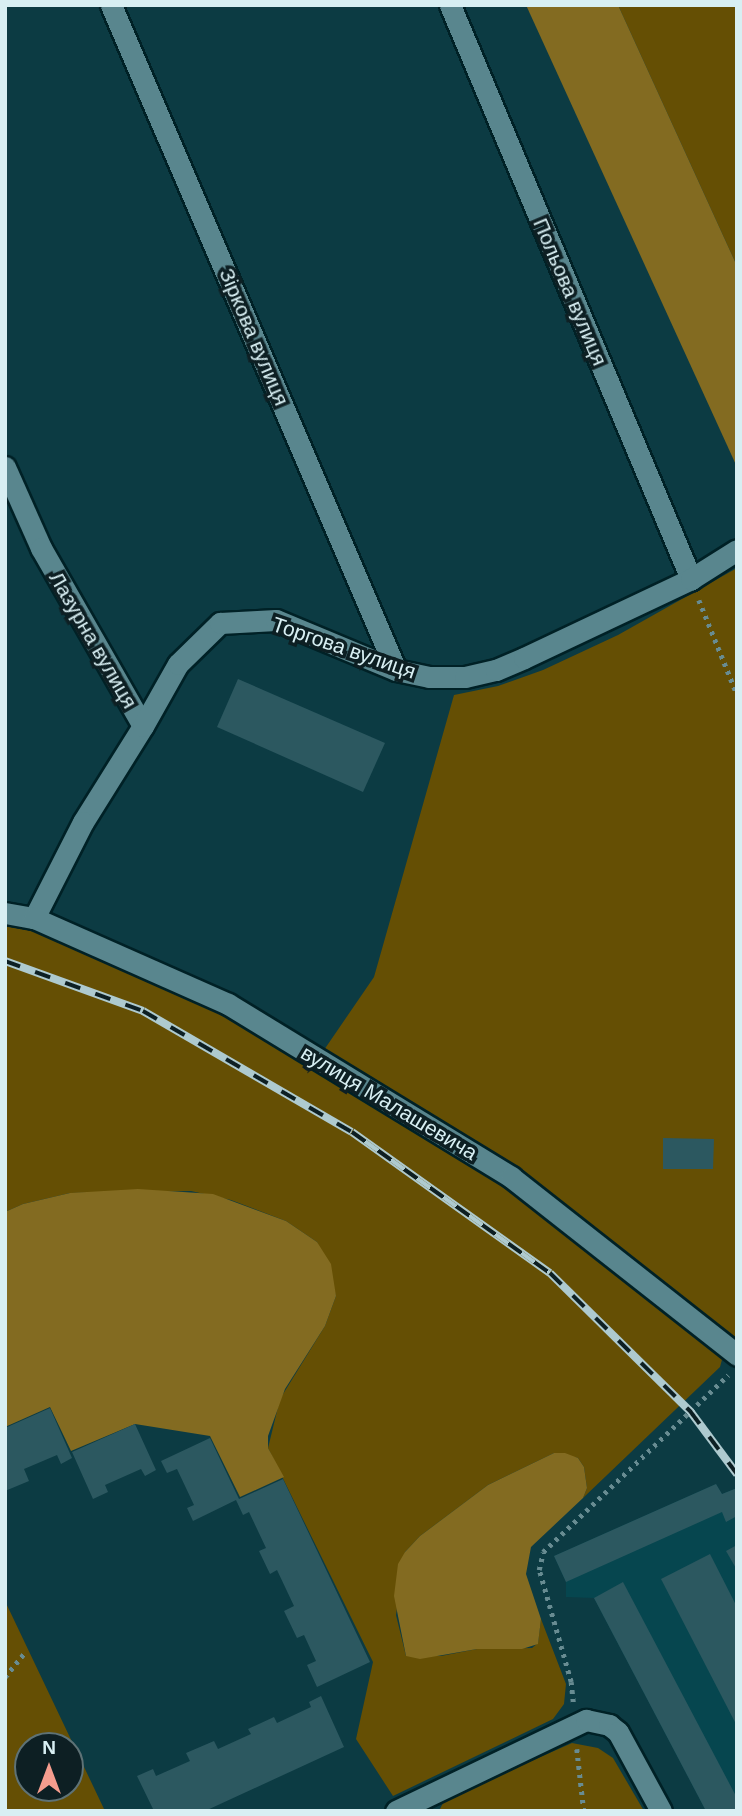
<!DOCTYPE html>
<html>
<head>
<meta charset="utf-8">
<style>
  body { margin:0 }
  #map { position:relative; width:742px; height:1816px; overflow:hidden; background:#0c3b43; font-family:Arial,sans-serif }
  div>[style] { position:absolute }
  .built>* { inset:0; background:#06464f }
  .green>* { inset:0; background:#654f04 }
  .forest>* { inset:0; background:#836b21 }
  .building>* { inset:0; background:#2c5860 }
  .path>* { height:4.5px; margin-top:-2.25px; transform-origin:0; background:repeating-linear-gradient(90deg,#688c92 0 3.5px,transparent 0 8.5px) }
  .roads { filter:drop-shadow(2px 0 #002126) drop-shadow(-2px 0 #002126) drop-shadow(0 2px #002126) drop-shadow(0 -2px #002126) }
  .street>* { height:21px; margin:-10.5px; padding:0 10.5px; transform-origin:10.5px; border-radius:10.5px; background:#59868e }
  .rail>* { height:8px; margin-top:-4px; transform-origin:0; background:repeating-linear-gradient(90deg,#0d1f23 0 16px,#aecacf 0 32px); box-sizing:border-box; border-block:2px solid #aecacf }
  span { translate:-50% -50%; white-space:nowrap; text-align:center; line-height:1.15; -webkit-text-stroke:7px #0d1f23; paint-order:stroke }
  .street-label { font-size:21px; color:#d8eff3 }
  .frame { position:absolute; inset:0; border:7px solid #d8eff3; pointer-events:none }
  .north { position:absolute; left:14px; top:1732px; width:70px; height:70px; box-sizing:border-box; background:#0d1f23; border:2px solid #5e7276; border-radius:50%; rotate:0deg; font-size:19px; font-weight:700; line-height:28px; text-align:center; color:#d8eff3 }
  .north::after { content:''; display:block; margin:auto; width:24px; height:32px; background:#f59d8e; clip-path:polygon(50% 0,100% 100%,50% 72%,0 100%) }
</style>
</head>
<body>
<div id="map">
  <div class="built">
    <i style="clip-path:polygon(716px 1484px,722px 1494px,737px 1488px,737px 1811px,706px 1811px,594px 1598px,566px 1597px,566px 1582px,554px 1556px)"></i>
  </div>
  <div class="green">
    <i style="clip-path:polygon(618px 5px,737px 5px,737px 266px)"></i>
    <i style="clip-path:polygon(737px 568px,737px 1342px,324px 1050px,374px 977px,454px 695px,498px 686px,543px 670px,618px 635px)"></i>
    <i style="clip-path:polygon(5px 922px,32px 926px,221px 1011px,508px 1185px,723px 1356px,720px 1367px,583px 1498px,587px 1488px,584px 1467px,578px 1458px,554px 1453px,488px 1485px,420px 1536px,405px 1552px,396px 1615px,406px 1656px,441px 1656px,477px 1649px,532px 1648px,538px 1643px,541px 1619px,566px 1684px,564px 1704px,553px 1719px,393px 1796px,356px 1739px,373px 1662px,268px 1448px,280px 1399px,325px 1326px,336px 1296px,317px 1242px,286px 1221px,231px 1200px,191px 1191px,70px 1193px,23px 1204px,5px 1212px)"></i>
    <i style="clip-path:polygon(evenodd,5px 1601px,105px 1811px,5px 1811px,5px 1601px,70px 1746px,70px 1788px,28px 1788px,28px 1746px,70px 1746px)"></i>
    <i style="clip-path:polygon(572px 1743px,598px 1748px,613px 1758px,644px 1811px,439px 1811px,445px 1799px)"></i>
  </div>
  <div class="forest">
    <i style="clip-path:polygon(526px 5px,618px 5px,737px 266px,737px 467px)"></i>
    <i style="clip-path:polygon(138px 1189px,213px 1194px,286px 1221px,317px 1242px,331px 1264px,336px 1296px,325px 1326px,285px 1389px,268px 1436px,268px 1448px,284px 1477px,240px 1497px,210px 1436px,135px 1424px,71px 1451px,50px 1407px,5px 1427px,5px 1212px,23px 1204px,70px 1193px)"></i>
    <i style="clip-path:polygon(554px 1453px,565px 1453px,578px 1458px,584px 1467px,587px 1488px,583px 1498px,531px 1547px,526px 1574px,541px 1619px,538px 1644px,522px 1649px,477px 1649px,420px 1659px,406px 1656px,394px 1596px,398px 1564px,405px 1552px,420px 1536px,488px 1485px)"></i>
  </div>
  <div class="building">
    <i style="clip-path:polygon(238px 679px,385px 743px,363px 792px,217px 727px)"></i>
    <i style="clip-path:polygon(663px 1138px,714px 1139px,713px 1169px,663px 1169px)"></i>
    <i style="clip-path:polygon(50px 1408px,72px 1458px,61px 1464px,57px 1455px,24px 1469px,29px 1481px,5px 1491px,5px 1428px)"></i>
    <i style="clip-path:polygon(135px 1424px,156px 1470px,145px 1476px,141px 1469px,105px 1485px,108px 1492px,93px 1499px,72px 1452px)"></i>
    <i style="clip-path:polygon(210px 1438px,239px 1499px,283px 1479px,370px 1662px,317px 1687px,307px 1665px,316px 1661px,304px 1635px,297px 1638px,284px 1611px,294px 1606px,277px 1570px,270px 1574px,259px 1551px,266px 1548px,249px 1512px,243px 1515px,236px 1500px,193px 1521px,187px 1508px,194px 1505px,177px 1469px,167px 1473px,161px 1461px)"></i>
    <i style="clip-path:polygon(716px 1484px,722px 1494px,737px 1488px,737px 1516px,726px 1522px,722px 1512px,566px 1582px,554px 1556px)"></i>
    <i style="clip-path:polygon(737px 1545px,737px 1570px,726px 1551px)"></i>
    <i style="clip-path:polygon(710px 1554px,737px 1607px,737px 1726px,661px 1579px)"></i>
    <i style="clip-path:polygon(623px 1582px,737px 1798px,737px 1811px,706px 1811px,594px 1598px)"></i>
    <i style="clip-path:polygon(321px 1696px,344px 1747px,205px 1811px,154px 1811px,137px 1776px,153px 1769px,156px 1776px,190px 1761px,186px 1753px,214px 1741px,218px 1749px,251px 1734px,248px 1729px,274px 1717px,277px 1723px,311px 1707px,309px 1702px)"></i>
  </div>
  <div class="path">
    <i style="left:699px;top:600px;width:101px;rotate:68deg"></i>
    <i style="left:5px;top:1677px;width:32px;rotate:-51deg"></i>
    <i style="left:573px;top:1702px;width:20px;rotate:-96deg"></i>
    <i style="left:571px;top:1682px;width:116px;rotate:-105.9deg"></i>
    <i style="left:539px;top:1570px;width:18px;rotate:-77deg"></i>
    <i style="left:543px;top:1552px;width:256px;rotate:-43.7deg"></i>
    <i style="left:577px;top:1749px;width:62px;rotate:83.6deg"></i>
  </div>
  <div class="roads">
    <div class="street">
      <i style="left:111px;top:5px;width:723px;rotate:66.8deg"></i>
      <i style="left:450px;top:5px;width:623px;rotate:67.22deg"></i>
      <i style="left:5px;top:467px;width:89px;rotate:66deg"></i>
      <i style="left:41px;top:548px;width:205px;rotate:60.2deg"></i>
      <i style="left:143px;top:726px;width:113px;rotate:122deg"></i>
      <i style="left:83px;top:822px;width:108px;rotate:117deg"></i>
      <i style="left:143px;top:726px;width:71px;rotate:-60.6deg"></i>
      <i style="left:178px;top:664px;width:59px;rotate:-44.3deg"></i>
      <i style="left:220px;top:623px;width:56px;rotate:-3.1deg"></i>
      <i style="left:276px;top:620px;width:130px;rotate:22.6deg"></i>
      <i style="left:396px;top:670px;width:34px;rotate:12deg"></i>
      <i style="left:429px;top:677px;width:36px"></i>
      <i style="left:465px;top:677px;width:32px;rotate:-13deg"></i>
      <i style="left:496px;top:670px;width:30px;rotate:-23deg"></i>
      <i style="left:524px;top:658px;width:185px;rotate:-25.3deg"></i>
      <i style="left:691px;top:579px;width:54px;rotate:-32.2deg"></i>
      <i style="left:5px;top:913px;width:29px;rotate:10deg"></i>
      <i style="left:34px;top:918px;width:212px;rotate:23.9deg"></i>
      <i style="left:228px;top:1004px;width:332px;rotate:31.4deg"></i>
      <i style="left:511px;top:1177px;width:288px;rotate:38.2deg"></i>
      <i style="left:396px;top:1811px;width:211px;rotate:-25.6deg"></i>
      <i style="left:586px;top:1720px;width:24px;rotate:12deg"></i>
      <i style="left:609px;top:1725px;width:11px;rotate:38deg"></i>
      <i style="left:618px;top:1732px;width:90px;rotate:61.4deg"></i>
    </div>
  </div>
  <div class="rail">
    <i style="left:5px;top:961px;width:147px;rotate:19.9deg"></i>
    <i style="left:143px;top:1011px;width:241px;rotate:30.1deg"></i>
    <i style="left:352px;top:1132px;width:243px;rotate:35.5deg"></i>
    <i style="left:550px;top:1273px;width:197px;rotate:44.6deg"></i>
    <i style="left:690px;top:1411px;width:79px;rotate:53.3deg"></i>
  </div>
  <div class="street-label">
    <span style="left:570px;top:292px;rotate:67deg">Польова вулиця</span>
    <span style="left:254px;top:337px;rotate:67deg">Зіркова вулиця</span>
    <span style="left:93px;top:640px;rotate:60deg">Лазурна вулиця</span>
    <span style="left:344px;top:648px;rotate:19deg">Торгова вулиця</span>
    <span style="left:389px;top:1103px;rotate:31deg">вулиця Малашевича</span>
  </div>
  <div class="frame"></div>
  <div class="north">N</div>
</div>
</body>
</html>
